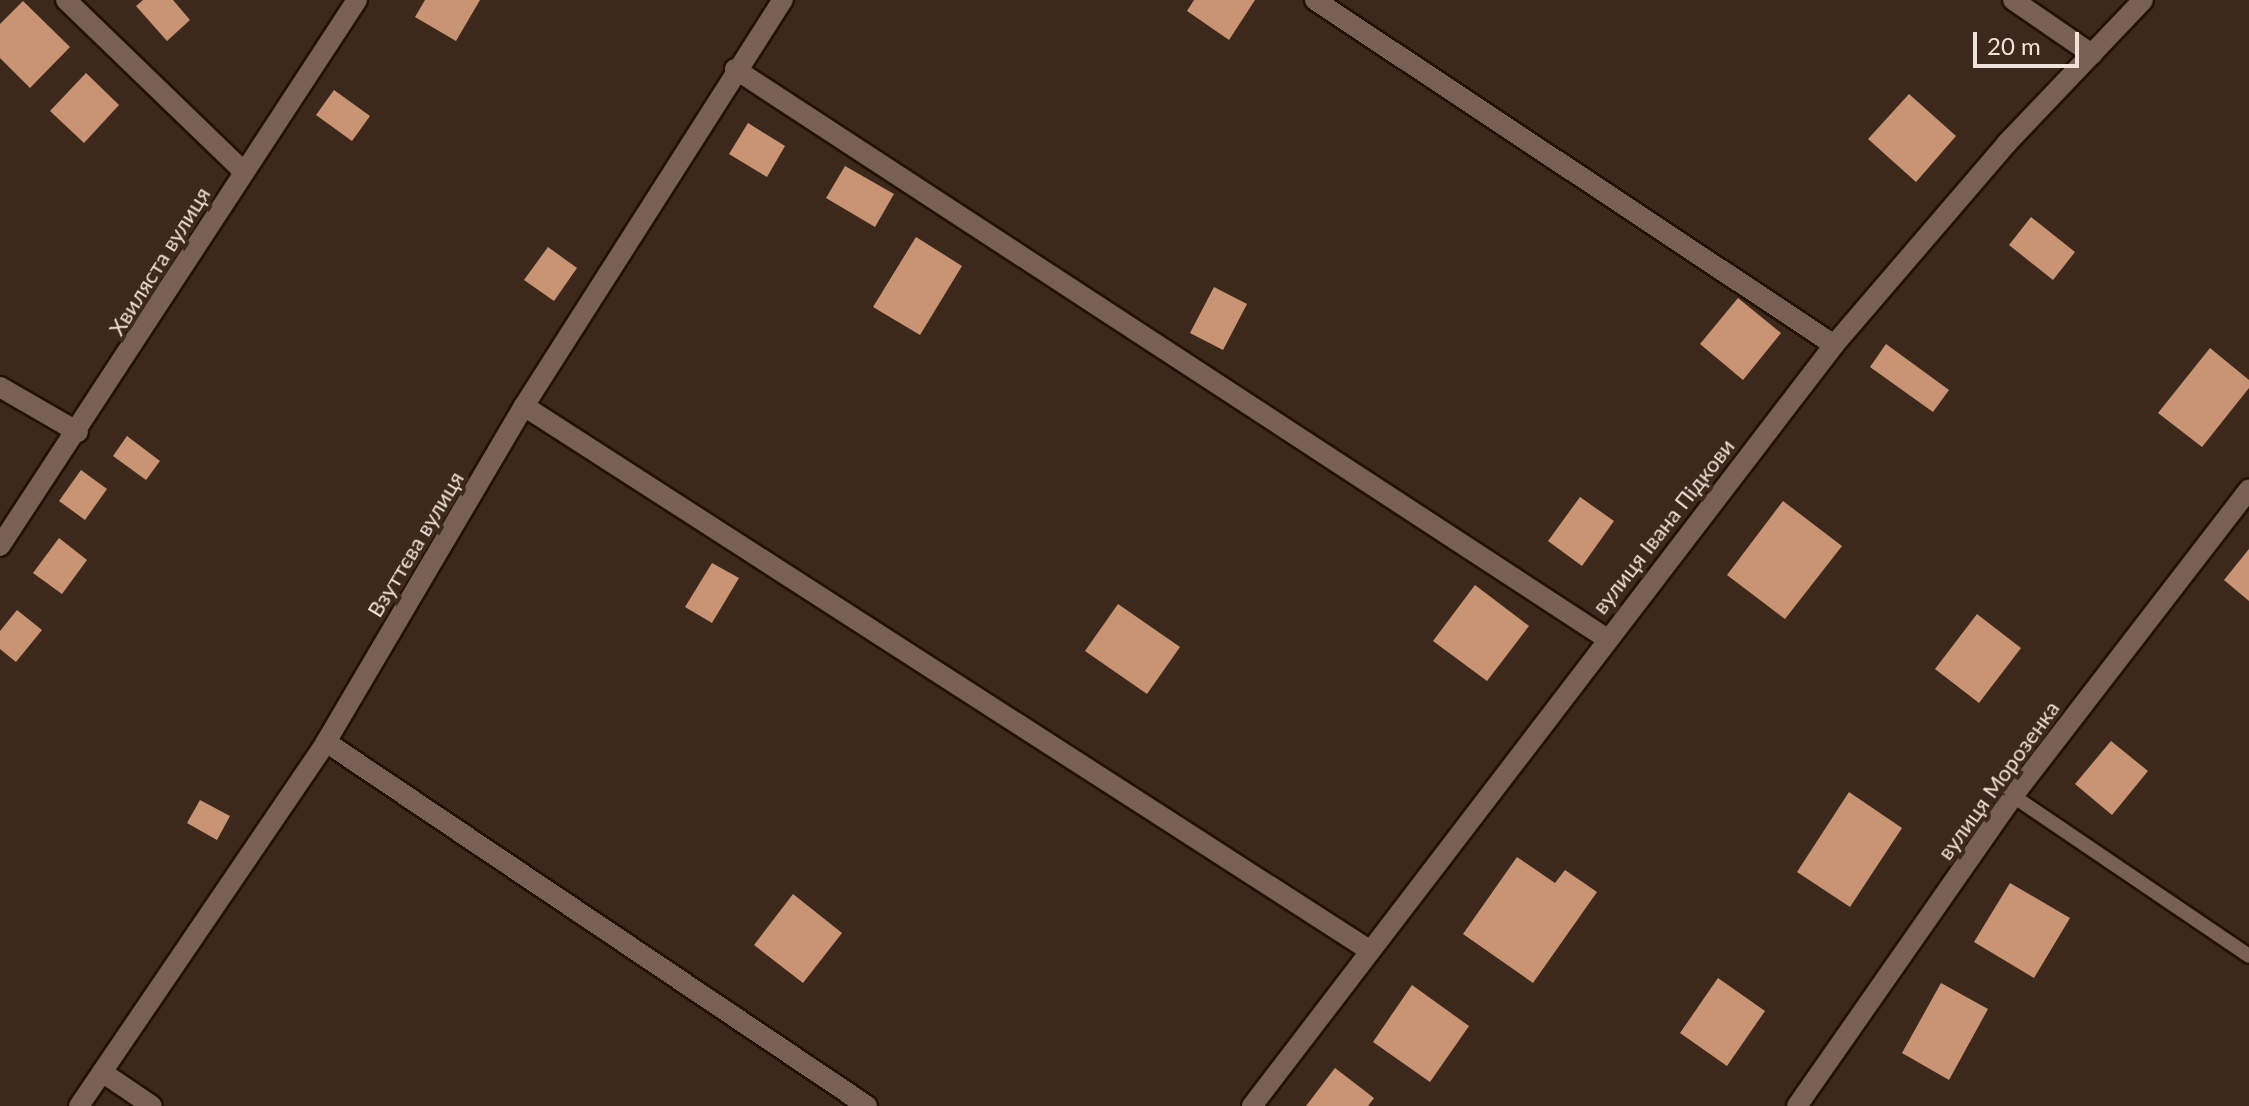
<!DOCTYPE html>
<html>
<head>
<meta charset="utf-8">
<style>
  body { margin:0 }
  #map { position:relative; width:2249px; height:1106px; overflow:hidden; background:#3d291c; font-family:Lato,sans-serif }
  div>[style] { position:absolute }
  .building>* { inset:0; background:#c99473 }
  .roads { filter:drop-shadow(2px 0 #231106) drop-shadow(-2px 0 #231106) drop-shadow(0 2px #231106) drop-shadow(0 -2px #231106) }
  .service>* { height:14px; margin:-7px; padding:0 7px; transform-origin:7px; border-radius:7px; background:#786153 }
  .minor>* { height:20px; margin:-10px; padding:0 10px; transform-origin:10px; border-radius:10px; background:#786153 }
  span { translate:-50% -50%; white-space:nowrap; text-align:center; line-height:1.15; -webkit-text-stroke:8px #3d291c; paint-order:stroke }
  .street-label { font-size:22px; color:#f0e2da }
  .scale { position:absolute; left:1973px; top:32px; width:106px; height:36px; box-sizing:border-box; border:4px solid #f0e2da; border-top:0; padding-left:10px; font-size:24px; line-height:28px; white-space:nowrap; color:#f0e2da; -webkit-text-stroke:6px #3d291c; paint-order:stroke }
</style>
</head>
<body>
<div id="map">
  <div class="building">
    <i style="clip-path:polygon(143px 0,173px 0,190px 20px,167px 41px,136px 6px)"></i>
    <i style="clip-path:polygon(425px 0,480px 0,456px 41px,415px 17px)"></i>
    <i style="clip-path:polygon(1194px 0,1255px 0,1229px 40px,1187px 11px)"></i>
    <i style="clip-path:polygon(23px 1px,70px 47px,30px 88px,0 58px,0 24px)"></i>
    <i style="clip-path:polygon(86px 73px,119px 105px,84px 143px,50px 111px)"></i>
    <i style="clip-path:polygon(334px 90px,370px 116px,352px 141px,316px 115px)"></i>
    <i style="clip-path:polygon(1909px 94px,1956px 136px,1916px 182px,1868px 139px)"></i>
    <i style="clip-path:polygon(748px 123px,785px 146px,767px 177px,729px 154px)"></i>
    <i style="clip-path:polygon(845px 166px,894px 194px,875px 227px,826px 198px)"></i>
    <i style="clip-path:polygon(2031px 217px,2075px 252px,2053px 280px,2009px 245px)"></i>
    <i style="clip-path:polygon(916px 237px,962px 266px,920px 335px,873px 307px)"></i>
    <i style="clip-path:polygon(548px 247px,577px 268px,554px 301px,524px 280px)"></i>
    <i style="clip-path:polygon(1214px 287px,1247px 304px,1223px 350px,1190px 333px)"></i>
    <i style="clip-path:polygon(1738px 298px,1781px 333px,1743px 380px,1700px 344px)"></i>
    <i style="clip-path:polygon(1886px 344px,1949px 390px,1933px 412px,1870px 367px)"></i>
    <i style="clip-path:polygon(2210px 348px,2249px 380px,2249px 388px,2202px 447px,2158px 413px)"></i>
    <i style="clip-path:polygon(127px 436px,160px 461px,146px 480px,113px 456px)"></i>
    <i style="clip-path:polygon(81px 470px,107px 489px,85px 520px,59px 501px)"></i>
    <i style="clip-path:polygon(1580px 497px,1614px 521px,1582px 566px,1548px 541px)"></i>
    <i style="clip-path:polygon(1783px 501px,1842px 546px,1785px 619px,1727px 575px)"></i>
    <i style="clip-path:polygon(59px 538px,87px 560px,62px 594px,33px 573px)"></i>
    <i style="clip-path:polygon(2249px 549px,2249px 601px,2224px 580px)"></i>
    <i style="clip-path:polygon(712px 563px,739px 578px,712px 623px,685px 607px)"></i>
    <i style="clip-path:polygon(1475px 585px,1529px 626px,1487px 681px,1433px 641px)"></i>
    <i style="clip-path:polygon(1118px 604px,1180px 647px,1147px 694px,1085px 651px)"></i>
    <i style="clip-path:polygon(17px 610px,42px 630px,16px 662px,0 649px,0 631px)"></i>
    <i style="clip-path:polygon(1977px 614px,2021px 648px,1979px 703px,1935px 669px)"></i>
    <i style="clip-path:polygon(2111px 741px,2148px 771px,2112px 815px,2075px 784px)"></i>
    <i style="clip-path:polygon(1849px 792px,1902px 828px,1850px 907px,1797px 872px)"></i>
    <i style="clip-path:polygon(200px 800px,230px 816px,217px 840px,187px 823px)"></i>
    <i style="clip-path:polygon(1517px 857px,1555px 883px,1565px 870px,1597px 892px,1533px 983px,1463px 934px)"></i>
    <i style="clip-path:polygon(2010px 883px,2070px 918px,2034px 978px,1974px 942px)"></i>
    <i style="clip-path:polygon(793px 894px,842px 933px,803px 983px,754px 945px)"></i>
    <i style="clip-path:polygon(1718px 978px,1765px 1011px,1727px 1066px,1680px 1033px)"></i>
    <i style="clip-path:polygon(1941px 983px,1988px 1009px,1949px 1080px,1902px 1053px)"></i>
    <i style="clip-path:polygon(1412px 985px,1469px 1026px,1430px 1082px,1373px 1042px)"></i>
    <i style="clip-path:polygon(1335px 1068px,1374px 1098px,1368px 1106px,1306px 1106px)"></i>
  </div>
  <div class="roads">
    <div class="service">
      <i style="left:2013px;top:796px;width:285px;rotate:34.1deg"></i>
    </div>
    <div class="minor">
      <i style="left:66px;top:0;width:246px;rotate:44deg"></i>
      <i style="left:1315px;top:0;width:623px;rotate:33.61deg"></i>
      <i style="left:2013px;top:0;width:96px;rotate:34.4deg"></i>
      <i style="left:735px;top:69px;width:1040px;rotate:33.16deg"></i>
      <i style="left:0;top:387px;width:90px;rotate:30deg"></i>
      <i style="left:524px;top:406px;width:1005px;rotate:32.77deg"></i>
      <i style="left:0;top:546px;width:652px;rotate:-56.82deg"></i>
      <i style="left:326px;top:742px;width:652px;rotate:33.93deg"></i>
      <i style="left:102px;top:1072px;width:60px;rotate:34.2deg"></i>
      <i style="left:79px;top:1106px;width:440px;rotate:-55.8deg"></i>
      <i style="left:326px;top:742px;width:390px;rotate:-59.5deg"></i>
      <i style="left:524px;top:406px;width:482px;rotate:-57.5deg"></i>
      <i style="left:1252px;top:1106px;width:958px;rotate:-52.59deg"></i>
      <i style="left:1834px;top:345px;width:266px;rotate:-49.4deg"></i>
      <i style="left:2007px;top:143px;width:197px;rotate:-46.4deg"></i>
      <i style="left:1797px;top:1106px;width:378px;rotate:-55.1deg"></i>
      <i style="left:2013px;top:796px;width:387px;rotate:-52.4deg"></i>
    </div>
  </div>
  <div class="street-label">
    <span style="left:159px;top:261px;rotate:-58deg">Хвиляста вулиця</span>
    <span style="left:1663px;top:526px;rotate:-52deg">вулиця Івана Підкови</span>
    <span style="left:415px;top:544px;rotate:-59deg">Взуттєва вулиця</span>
    <span style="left:1998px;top:780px;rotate:-54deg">вулиця Морозенка</span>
  </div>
  <div class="scale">20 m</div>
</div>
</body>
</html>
